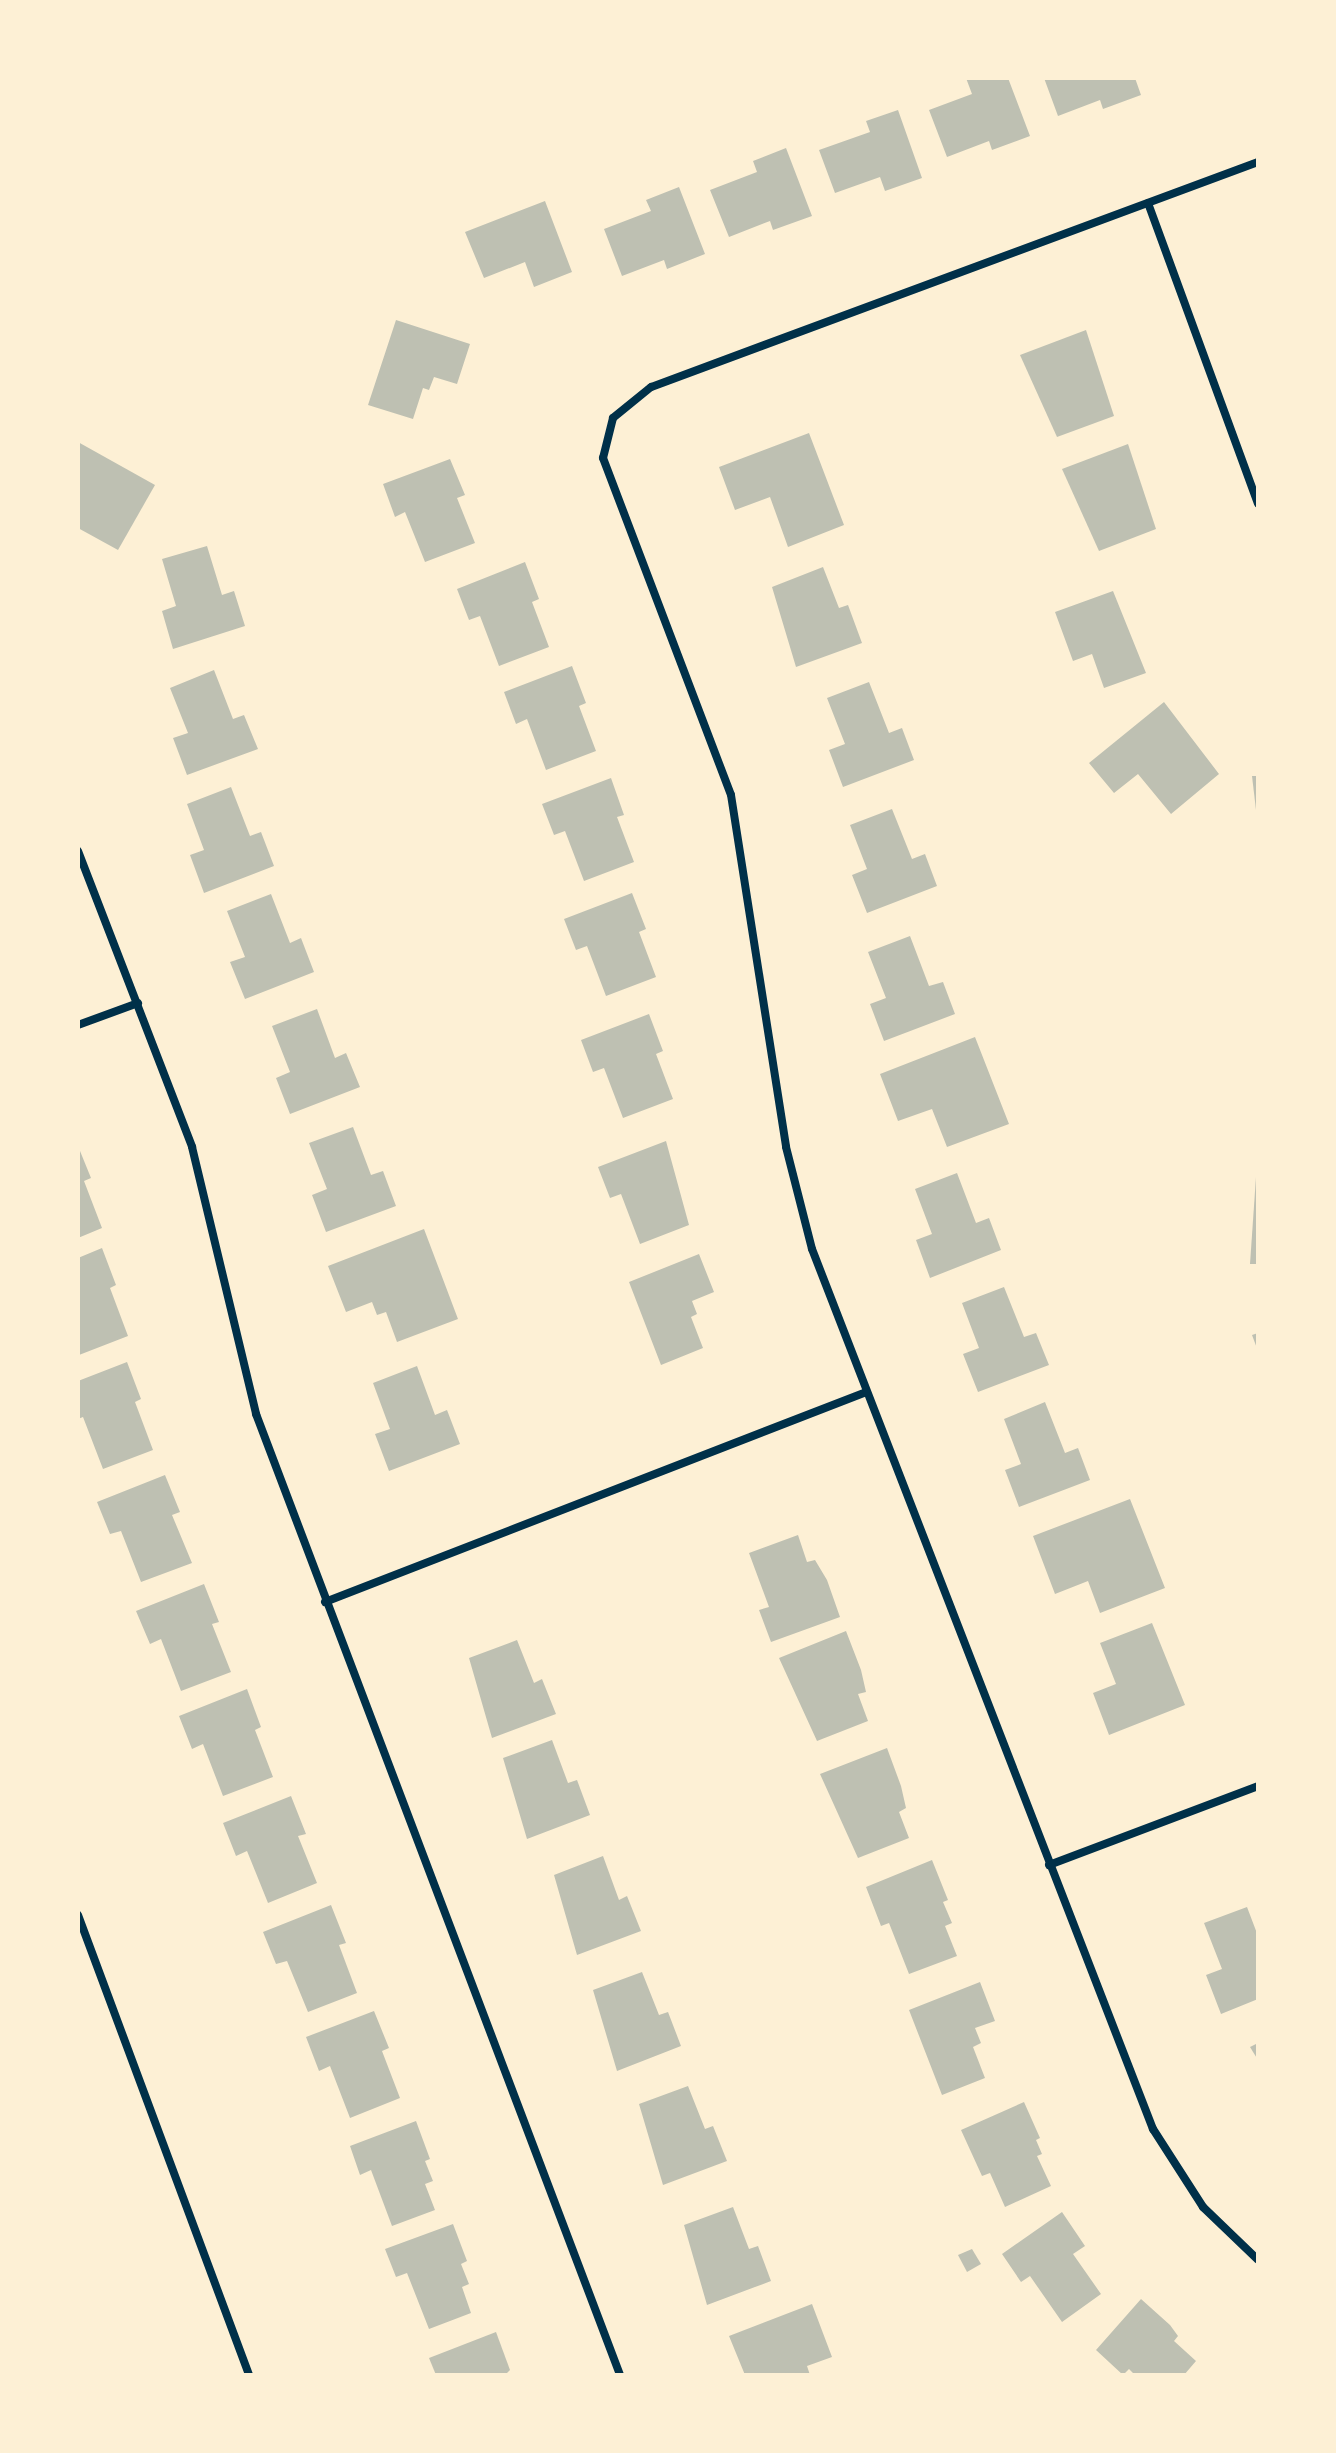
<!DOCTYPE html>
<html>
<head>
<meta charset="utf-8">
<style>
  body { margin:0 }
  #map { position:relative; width:1336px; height:2453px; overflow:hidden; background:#fdf0d5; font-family:Rubik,sans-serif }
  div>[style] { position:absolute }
  .building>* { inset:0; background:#bec0b2 }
  .minor>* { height:8px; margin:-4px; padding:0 4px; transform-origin:4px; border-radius:4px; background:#003049 }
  span { translate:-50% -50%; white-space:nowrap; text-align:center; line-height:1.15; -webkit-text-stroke:6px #fdf0d5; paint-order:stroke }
  .frame { position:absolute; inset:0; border:80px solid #fdf0d5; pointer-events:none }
</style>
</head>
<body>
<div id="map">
  <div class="building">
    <i style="clip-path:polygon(966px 78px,1008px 78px,1030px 136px,992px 150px,989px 141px,947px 157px,929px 110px,972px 94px)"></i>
    <i style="clip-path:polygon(1044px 78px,1135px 78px,1141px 95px,1103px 109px,1100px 100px,1058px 116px)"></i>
    <i style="clip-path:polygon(898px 110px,922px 178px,885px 191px,880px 177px,835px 193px,819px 150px,870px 132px,866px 121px)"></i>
    <i style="clip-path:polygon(786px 148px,812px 216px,773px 230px,770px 221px,729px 237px,710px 190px,757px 172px,753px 161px)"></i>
    <i style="clip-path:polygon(679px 187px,705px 254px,667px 269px,664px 260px,622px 276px,604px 229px,651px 211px,646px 200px)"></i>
    <i style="clip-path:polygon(545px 201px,572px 272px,534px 287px,525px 262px,484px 278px,465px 232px)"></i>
    <i style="clip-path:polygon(396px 320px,470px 344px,457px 384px,434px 377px,429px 390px,423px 388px,413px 419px,368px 405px)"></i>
    <i style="clip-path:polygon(1086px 330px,1114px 416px,1057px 437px,1020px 355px)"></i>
    <i style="clip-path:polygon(809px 433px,844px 525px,788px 547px,770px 497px,735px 510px,719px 467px)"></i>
    <i style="clip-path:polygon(78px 442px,155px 485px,118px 550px,78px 528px)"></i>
    <i style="clip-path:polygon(1128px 444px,1156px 529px,1099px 551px,1062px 469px)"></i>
    <i style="clip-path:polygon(450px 459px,465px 495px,457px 498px,475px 543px,425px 562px,405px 512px,395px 517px,383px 484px)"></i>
    <i style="clip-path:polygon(207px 546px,222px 595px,234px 591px,245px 626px,173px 649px,162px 611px,176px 606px,162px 559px)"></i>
    <i style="clip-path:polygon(525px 562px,539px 599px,532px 602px,549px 647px,499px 666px,480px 616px,469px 620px,457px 589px)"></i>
    <i style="clip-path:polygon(823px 567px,839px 608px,848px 605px,862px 643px,796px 667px,772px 587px)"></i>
    <i style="clip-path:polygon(1113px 591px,1146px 673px,1104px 688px,1092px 654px,1073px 661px,1055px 612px)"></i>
    <i style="clip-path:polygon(572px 666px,586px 703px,579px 706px,596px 751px,546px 770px,527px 719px,516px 724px,504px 692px)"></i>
    <i style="clip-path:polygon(214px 670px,233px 719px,244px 715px,258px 749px,187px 775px,173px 738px,188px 733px,170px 688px)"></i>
    <i style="clip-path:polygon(869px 682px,889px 733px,902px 728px,914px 760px,843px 787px,829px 750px,845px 744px,827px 698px)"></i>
    <i style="clip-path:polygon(1164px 702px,1219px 774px,1171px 814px,1138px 774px,1114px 793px,1089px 763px)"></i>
    <i style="clip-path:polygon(1252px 776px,1258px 776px,1258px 810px,1256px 810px)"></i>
    <i style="clip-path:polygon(611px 778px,624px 815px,617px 817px,634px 862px,584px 881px,565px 831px,554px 835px,542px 804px)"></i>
    <i style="clip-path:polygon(231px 787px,250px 836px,261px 832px,274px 866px,204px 893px,190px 855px,204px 850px,187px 804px)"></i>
    <i style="clip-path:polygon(892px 809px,912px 859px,925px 854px,937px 886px,867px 913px,852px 875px,867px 869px,850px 825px)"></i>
    <i style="clip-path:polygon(632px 893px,646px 929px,639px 932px,656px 977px,606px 996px,587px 946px,576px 950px,564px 919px)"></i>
    <i style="clip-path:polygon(271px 894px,290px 943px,301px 938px,314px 972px,245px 999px,230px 962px,245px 957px,227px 911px)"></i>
    <i style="clip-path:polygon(910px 936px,929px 986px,943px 982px,955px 1014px,884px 1041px,870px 1004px,886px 998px,868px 952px)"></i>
    <i style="clip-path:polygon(317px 1009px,335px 1058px,346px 1053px,360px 1087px,290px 1114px,276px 1078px,290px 1072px,272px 1026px)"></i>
    <i style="clip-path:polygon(649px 1014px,663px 1051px,656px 1054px,673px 1099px,623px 1118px,604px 1068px,593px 1072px,581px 1040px)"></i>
    <i style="clip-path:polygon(975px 1037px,1009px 1124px,947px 1147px,932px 1109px,898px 1121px,880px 1074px)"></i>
    <i style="clip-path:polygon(353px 1127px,371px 1175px,383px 1171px,396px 1206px,326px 1232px,312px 1195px,327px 1189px,309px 1143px)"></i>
    <i style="clip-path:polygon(666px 1141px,689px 1225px,640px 1244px,621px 1194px,610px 1198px,598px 1167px)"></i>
    <i style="clip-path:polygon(78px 1146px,91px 1178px,84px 1181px,102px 1228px,78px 1238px)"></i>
    <i style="clip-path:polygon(957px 1173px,976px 1223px,989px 1218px,1001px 1250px,930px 1278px,916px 1240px,932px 1234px,915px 1189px)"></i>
    <i style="clip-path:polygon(1256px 1177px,1258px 1177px,1258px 1264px,1250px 1264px)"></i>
    <i style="clip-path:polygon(424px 1229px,458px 1319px,397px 1342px,386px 1312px,377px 1315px,372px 1302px,346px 1312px,328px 1266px)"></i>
    <i style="clip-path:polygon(102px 1248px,116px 1285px,110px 1288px,128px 1336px,79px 1355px,78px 1258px)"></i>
    <i style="clip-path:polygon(699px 1254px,714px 1292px,692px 1301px,697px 1314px,691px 1317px,703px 1348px,661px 1365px,629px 1282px)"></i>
    <i style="clip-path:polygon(1004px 1287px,1024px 1337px,1036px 1333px,1049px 1365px,978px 1392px,963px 1354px,979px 1348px,962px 1303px)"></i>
    <i style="clip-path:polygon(1258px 1333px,1258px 1351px,1252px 1335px)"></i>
    <i style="clip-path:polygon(127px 1362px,141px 1399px,135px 1402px,153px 1450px,103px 1469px,83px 1417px,78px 1419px,78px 1381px)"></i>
    <i style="clip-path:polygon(417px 1366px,435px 1415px,447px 1410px,460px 1444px,389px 1471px,375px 1434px,390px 1429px,373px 1383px)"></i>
    <i style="clip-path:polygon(1045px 1402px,1065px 1453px,1078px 1448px,1090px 1480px,1019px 1507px,1005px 1470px,1021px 1464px,1004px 1419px)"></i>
    <i style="clip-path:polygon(165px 1475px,180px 1512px,172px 1515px,192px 1563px,141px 1582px,121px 1531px,110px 1534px,97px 1502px)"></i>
    <i style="clip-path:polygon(1130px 1499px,1165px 1588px,1100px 1613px,1088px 1581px,1055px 1594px,1033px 1536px)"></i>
    <i style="clip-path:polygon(798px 1535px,807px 1562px,815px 1560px,827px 1580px,840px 1617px,771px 1642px,759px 1610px,769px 1607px,749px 1553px)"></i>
    <i style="clip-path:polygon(204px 1584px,219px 1622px,212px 1624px,231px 1672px,181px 1691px,161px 1639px,150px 1644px,136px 1611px)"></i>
    <i style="clip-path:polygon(1152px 1623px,1185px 1705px,1109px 1735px,1093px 1693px,1116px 1684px,1100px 1643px)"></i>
    <i style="clip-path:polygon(846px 1631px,861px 1670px,866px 1692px,858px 1694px,868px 1721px,817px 1741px,779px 1658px)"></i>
    <i style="clip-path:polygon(517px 1640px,534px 1683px,542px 1679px,556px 1714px,492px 1738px,469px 1658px)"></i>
    <i style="clip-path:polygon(247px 1689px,261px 1727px,255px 1730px,273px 1777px,223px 1796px,203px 1744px,192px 1749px,179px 1716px)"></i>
    <i style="clip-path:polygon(552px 1740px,568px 1783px,577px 1780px,590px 1815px,527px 1839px,503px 1758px)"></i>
    <i style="clip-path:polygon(887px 1748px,901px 1786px,906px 1808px,899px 1812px,909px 1838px,858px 1858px,820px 1774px)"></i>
    <i style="clip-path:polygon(291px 1796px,306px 1834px,298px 1836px,317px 1883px,268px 1903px,247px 1851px,236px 1856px,223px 1823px)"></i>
    <i style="clip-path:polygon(603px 1856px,619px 1900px,627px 1896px,641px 1931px,577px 1955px,554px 1875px)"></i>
    <i style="clip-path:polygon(932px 1860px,948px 1900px,943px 1902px,952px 1923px,945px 1926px,957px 1956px,909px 1974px,889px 1923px,881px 1926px,866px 1887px)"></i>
    <i style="clip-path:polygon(331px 1905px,346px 1943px,339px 1945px,357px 1993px,308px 2012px,287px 1961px,276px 1964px,263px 1932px)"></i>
    <i style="clip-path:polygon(1247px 1907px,1258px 1936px,1258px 1999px,1221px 2014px,1206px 1975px,1222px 1969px,1204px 1923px)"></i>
    <i style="clip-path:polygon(642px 1972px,659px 2015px,668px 2012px,681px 2046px,617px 2071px,593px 1990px)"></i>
    <i style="clip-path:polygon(980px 1982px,995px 2021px,975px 2028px,981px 2043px,973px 2047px,985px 2078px,942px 2095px,909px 2010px)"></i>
    <i style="clip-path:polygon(374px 2011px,389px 2048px,382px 2051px,400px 2098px,350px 2118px,330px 2066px,319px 2071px,306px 2037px)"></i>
    <i style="clip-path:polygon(1258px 2043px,1258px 2060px,1250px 2047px)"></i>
    <i style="clip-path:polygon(688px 2086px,705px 2129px,713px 2126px,727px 2161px,663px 2185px,639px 2104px)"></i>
    <i style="clip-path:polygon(1024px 2102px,1040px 2138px,1036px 2140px,1042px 2154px,1037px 2156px,1051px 2186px,1005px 2207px,990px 2173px,982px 2176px,961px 2130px)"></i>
    <i style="clip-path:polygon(416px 2121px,430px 2159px,425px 2161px,433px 2181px,425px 2184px,435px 2210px,392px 2226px,371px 2170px,360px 2175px,350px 2146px)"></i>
    <i style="clip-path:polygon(733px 2207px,749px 2249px,758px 2246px,771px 2281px,707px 2305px,684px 2225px)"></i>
    <i style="clip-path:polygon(1062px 2212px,1085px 2246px,1073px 2254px,1101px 2294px,1062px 2322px,1030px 2276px,1021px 2282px,1002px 2254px)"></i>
    <i style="clip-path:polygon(453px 2224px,467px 2261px,461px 2264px,469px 2284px,462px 2287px,471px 2313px,429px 2329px,407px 2273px,396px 2277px,385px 2249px)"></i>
    <i style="clip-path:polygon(972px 2249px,981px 2264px,967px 2272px,958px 2255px)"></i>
    <i style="clip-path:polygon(1141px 2299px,1170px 2325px,1178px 2336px,1174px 2341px,1196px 2361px,1184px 2375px,1135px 2375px,1129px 2369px,1123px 2375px,1096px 2350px)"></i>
    <i style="clip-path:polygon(812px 2304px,832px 2357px,807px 2366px,810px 2375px,745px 2375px,729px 2336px)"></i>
    <i style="clip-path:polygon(496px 2332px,510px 2370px,505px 2375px,436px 2375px,429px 2358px)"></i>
  </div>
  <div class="minor">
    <i style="left:1258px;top:162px;width:647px;rotate:159.66deg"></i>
    <i style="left:651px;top:387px;width:49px;rotate:140.8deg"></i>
    <i style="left:613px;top:418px;width:41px;rotate:104deg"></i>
    <i style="left:603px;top:458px;width:360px;rotate:69.2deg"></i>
    <i style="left:731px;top:795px;width:356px;rotate:81.1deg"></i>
    <i style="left:786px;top:1147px;width:105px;rotate:75.7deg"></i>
    <i style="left:812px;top:1249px;width:944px;rotate:68.82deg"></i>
    <i style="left:1153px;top:2129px;width:93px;rotate:57.3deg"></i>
    <i style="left:1203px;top:2207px;width:76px;rotate:43.9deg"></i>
    <i style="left:1148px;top:203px;width:320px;rotate:69.9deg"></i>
    <i style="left:78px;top:851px;width:317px;rotate:68.9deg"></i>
    <i style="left:192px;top:1147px;width:275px;rotate:76.5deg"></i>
    <i style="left:256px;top:1414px;width:1028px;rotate:69.25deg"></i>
    <i style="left:78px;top:1025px;width:64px;rotate:-20.1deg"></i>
    <i style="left:325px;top:1602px;width:580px;rotate:-21.21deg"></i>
    <i style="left:1049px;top:1865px;width:223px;rotate:-20.7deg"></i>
    <i style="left:78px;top:1915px;width:491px;rotate:69.6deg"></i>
  </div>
  <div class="frame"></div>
</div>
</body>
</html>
